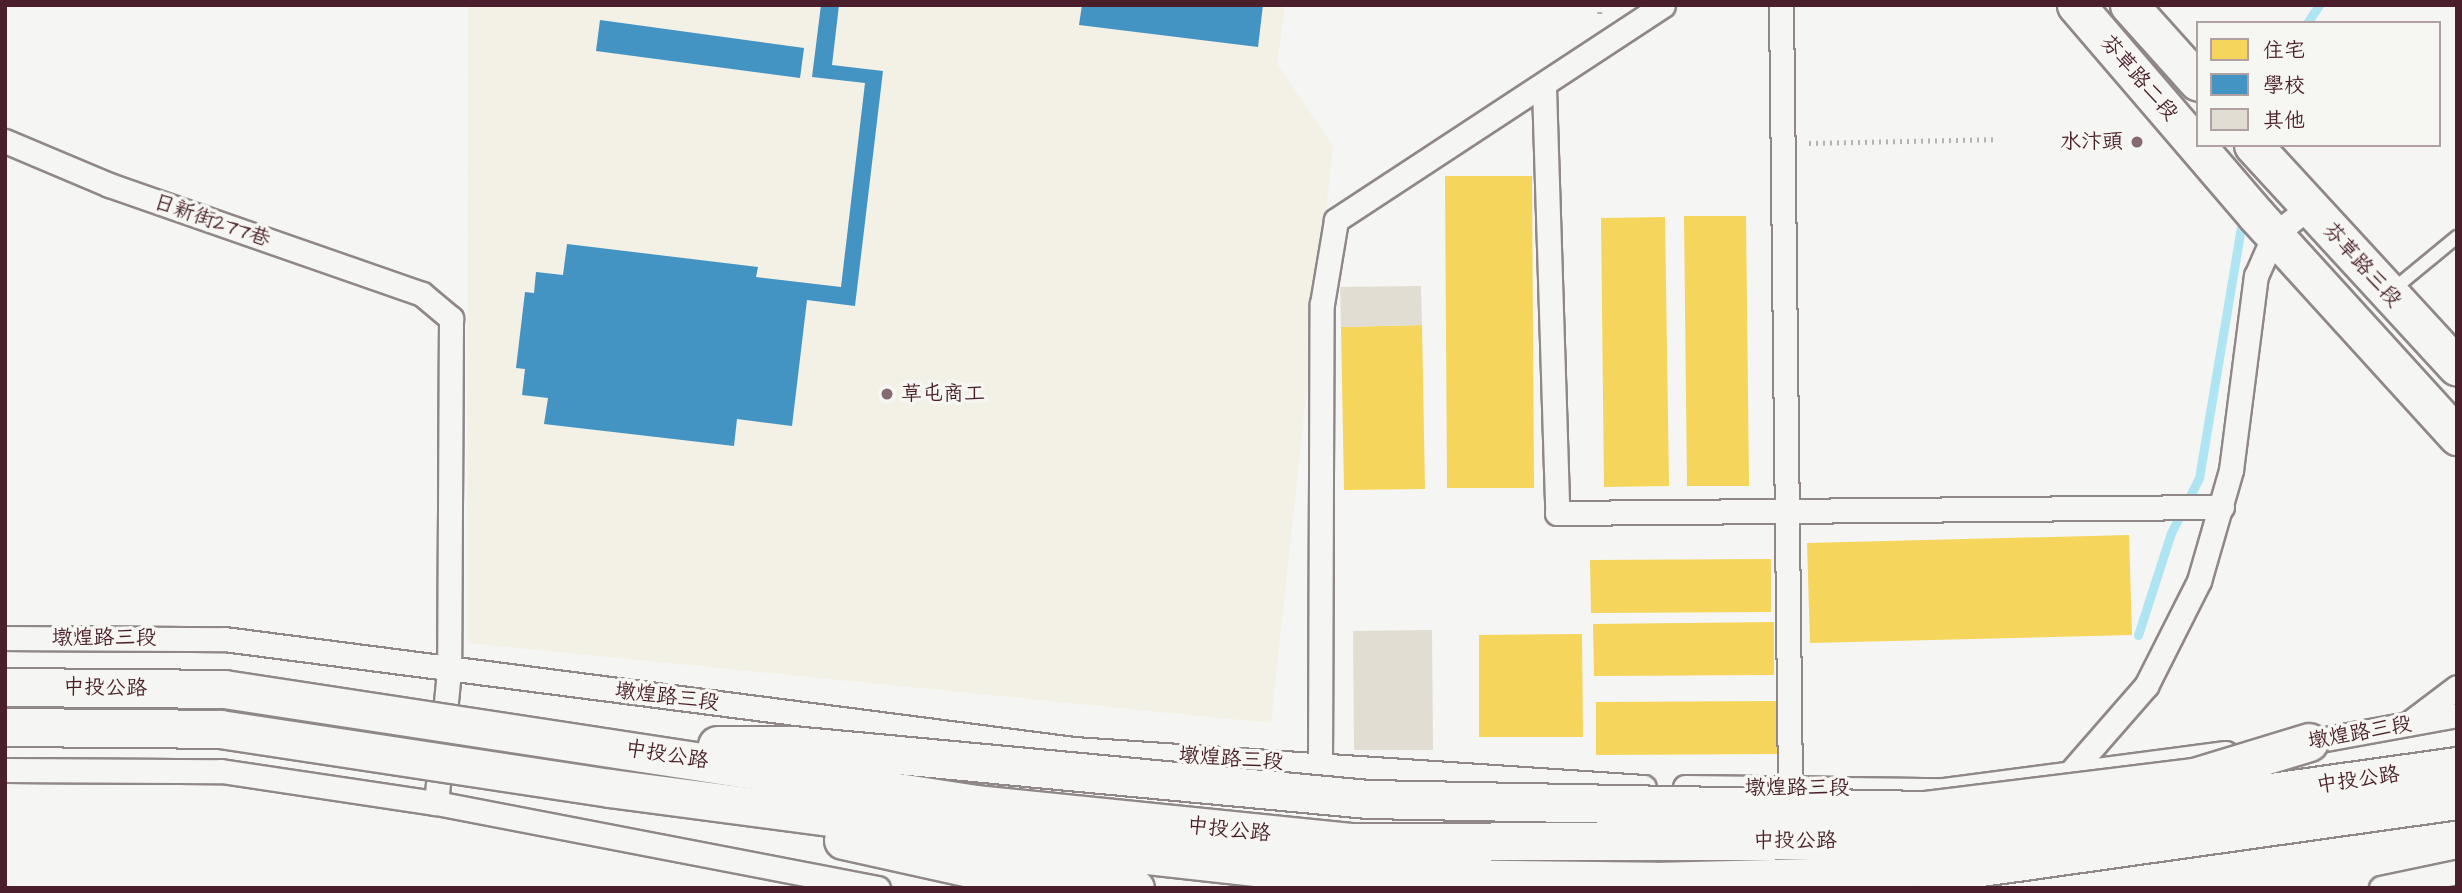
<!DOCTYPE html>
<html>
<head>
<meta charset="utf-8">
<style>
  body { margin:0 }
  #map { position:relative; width:2462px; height:893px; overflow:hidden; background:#f5f5f3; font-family:"Architects Daughter","LXGW WenKai TC",sans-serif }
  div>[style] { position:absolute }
  .built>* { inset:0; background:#f3f0e5 }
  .homes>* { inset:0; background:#f6d55c }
  .schools>* { inset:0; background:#4393c3 }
  .stream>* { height:9px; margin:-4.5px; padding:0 4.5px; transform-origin:4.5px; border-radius:4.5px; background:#afe4f2 }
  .building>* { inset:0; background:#e2ddd3 }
  .path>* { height:4.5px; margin-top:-2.25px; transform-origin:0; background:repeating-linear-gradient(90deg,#b6b2b2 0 2px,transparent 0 7px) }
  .roads { filter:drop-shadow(2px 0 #8f8788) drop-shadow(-2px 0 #8f8788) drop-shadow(0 2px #8f8788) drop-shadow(0 -2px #8f8788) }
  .service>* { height:12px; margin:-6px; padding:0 6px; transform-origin:6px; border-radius:6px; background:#f5f5f3 }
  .minor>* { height:23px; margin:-11.5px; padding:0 11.5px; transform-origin:11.5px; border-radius:11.5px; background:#f5f5f3 }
  .primary>* { height:37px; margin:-18.5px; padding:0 18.5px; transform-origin:18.5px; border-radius:18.5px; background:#f5f5f3 }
  .bridges { filter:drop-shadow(2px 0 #8f8788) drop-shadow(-2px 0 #8f8788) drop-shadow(0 2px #8f8788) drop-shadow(0 -2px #8f8788) }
  .primary-bridge>* { height:37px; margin:-18.5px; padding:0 18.5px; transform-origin:18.5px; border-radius:18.5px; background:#f5f5f3 }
  .dots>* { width:19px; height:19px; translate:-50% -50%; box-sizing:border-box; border:4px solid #f6f6f2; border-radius:50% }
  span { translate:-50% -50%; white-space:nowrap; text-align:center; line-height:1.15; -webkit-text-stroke:7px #f6f6f2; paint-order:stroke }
  .street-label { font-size:21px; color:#4a1f2b }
  .poi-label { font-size:21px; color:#4a1f2b }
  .right { translate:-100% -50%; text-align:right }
  .left { translate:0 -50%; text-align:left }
  .frame { position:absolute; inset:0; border:7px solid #4a1f2b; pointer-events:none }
  .legend { position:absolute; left:2196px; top:21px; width:245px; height:126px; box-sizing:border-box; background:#f6f6f2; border:2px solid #b1a0a2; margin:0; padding:9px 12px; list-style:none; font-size:21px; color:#4a1f2b }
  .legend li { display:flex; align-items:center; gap:14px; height:35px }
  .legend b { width:35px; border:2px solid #b1a0a2 }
</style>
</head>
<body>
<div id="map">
  <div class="built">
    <i style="clip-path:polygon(468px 5px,1285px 5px,1277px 64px,1333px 146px,1271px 723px,467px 643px)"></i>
  </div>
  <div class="homes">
    <i style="clip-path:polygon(1445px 176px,1532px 176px,1534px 488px,1447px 488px)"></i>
    <i style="clip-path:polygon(1684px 216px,1746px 216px,1749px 486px,1687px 486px)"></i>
    <i style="clip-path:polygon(1665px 217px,1669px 486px,1604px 487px,1601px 218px)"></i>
    <i style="clip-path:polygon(1422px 325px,1425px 489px,1344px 490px,1341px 327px)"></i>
    <i style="clip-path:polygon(2129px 535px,2132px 635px,1810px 643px,1807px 543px)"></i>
    <i style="clip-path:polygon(1771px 559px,1771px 612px,1591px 613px,1590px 560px)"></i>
    <i style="clip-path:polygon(1774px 622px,1774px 675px,1594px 676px,1593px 624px)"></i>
    <i style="clip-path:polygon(1582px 634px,1583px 737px,1479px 737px,1479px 635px)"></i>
    <i style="clip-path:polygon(1776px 701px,1777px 754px,1596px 755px,1596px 702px)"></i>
  </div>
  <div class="schools">
    <i style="clip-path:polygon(821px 5px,839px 5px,832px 65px,883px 71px,855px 306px,807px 300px,792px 426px,737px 419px,734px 446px,544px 424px,548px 398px,522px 395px,525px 369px,516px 368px,525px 292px,534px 293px,536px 272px,563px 275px,567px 244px,758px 267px,756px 277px,841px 287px,865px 83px,812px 77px)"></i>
    <i style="clip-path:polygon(1082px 5px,1263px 5px,1258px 47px,1079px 25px)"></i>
    <i style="clip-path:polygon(600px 20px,804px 48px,800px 78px,596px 51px)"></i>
  </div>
  <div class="stream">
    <i style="left:2307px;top:23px;width:22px;rotate:-56deg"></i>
    <i style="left:2138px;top:635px;width:107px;rotate:-72.1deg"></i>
    <i style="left:2171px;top:533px;width:62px;rotate:-63deg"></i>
    <i style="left:2199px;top:478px;width:267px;rotate:-80.5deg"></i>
  </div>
  <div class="building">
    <i style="clip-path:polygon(1421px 286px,1422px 325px,1341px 327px,1340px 287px)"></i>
    <i style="clip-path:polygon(1432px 630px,1433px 750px,1354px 750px,1353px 631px)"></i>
  </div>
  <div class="path">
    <i style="left:1600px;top:5px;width:11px;rotate:90deg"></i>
    <i style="left:1809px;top:143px;width:184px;rotate:-1.2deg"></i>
  </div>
  <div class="roads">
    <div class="service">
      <i style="left:2390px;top:292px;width:87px;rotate:-39.4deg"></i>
    </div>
    <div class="minor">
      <i style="left:1781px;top:5px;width:783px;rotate:89.34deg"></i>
      <i style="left:1544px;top:88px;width:425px;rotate:88.2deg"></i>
      <i style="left:1557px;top:513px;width:665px;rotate:-0.52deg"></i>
      <i style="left:5px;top:141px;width:113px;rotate:22.9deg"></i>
      <i style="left:109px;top:185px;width:331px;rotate:19.2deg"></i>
      <i style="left:422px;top:294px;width:38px;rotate:40deg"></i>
      <i style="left:451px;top:318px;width:353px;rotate:90.3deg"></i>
      <i style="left:449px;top:671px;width:133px;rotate:95.6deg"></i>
      <i style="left:5px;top:638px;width:219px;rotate:0.3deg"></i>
      <i style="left:224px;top:639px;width:856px;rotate:7.38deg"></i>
      <i style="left:1073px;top:749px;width:572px;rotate:3.81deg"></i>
      <i style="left:2412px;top:721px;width:56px;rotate:-37.1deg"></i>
      <i style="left:2298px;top:744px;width:162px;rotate:-10.3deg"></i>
      <i style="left:1320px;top:765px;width:461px;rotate:-89.8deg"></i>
      <i style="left:1322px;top:304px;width:85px;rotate:-80.5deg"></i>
      <i style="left:1336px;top:220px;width:391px;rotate:-33.3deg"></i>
      <i style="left:5px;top:770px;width:216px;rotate:0.3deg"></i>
      <i style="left:221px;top:771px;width:217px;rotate:8.5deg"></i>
      <i style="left:436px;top:803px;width:450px;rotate:10.9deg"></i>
      <i style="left:2070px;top:773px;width:116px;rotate:-48.9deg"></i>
      <i style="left:2146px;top:686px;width:118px;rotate:-63.2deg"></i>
      <i style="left:2199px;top:581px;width:116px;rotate:-73.9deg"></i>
      <i style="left:2231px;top:470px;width:196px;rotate:-82.7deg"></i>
      <i style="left:2256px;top:276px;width:45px;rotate:-66.3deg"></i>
      <i style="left:2274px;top:235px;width:45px;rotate:-38.7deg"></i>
      <i style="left:1685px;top:787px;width:259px;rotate:0.7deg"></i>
      <i style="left:1944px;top:790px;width:284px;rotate:-7.5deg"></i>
      <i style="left:2381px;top:888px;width:78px;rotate:-11.9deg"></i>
    </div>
    <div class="primary">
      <i style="left:2076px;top:5px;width:277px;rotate:49.4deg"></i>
      <i style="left:2256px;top:215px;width:299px;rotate:47.7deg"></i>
      <i style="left:2129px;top:5px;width:103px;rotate:48.1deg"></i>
      <i style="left:2253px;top:145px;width:301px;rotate:47.4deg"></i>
    </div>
  </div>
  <div class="bridges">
    <div class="primary-bridge">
      <i style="left:5px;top:687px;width:219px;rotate:0.5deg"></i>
      <i style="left:224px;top:689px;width:761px;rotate:8.69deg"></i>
      <i style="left:976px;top:804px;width:375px;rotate:5.8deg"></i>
      <i style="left:1349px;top:842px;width:580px;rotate:-0.2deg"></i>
      <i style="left:1929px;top:840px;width:533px;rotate:-7.98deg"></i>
      <i style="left:5px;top:727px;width:215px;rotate:0.5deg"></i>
      <i style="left:220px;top:729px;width:394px;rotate:8.6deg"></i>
      <i style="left:610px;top:788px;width:367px;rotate:7.5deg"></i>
      <i style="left:974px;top:836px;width:374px;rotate:6.3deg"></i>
      <i style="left:1346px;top:877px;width:309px;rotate:0.7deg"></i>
      <i style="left:1655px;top:881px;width:276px;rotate:-1.5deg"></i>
      <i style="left:1931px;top:874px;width:531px;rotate:-8.01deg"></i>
      <i style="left:717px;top:745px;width:75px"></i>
      <i style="left:792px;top:745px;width:579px;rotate:5.36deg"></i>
      <i style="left:1368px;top:799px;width:556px;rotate:1.13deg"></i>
      <i style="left:1924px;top:810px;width:272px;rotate:-7deg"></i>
      <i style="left:2194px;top:777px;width:120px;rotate:-16.9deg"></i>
      <i style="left:843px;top:840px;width:134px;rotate:12.5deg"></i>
      <i style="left:974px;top:869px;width:162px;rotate:6.7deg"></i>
    </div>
  </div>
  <div class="dots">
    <i style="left:2137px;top:142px;background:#866a71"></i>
    <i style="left:887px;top:394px;background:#866a71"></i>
  </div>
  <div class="street-label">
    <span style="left:2139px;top:78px;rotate:49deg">芬草路二段</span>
    <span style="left:212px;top:221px;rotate:19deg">日新街277巷</span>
    <span style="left:2362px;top:265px;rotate:48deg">芬草路三段</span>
    <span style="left:104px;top:638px">墩煌路三段</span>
    <span style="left:105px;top:688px;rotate:1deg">中投公路</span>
    <span style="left:667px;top:697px;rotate:7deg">墩煌路三段</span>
    <span style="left:2360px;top:733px;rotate:-10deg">墩煌路三段</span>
    <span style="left:667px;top:755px;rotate:9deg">中投公路</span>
    <span style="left:1231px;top:759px;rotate:4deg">墩煌路三段</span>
    <span style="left:2358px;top:780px;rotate:-8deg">中投公路</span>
    <span style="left:1797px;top:788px">墩煌路三段</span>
    <span style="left:1229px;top:830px;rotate:6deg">中投公路</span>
    <span style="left:1795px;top:841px">中投公路</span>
  </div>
  <div class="poi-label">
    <span class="right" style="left:2123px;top:142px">水汴頭</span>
    <span class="left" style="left:901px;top:394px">草屯商工</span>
  </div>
  <div class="frame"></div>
  <ul class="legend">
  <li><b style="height:19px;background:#f6d55c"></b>住宅</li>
  <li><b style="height:19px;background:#4393c3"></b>學校</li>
  <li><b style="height:19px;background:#e2ddd3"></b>其他</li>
  </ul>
</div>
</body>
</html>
